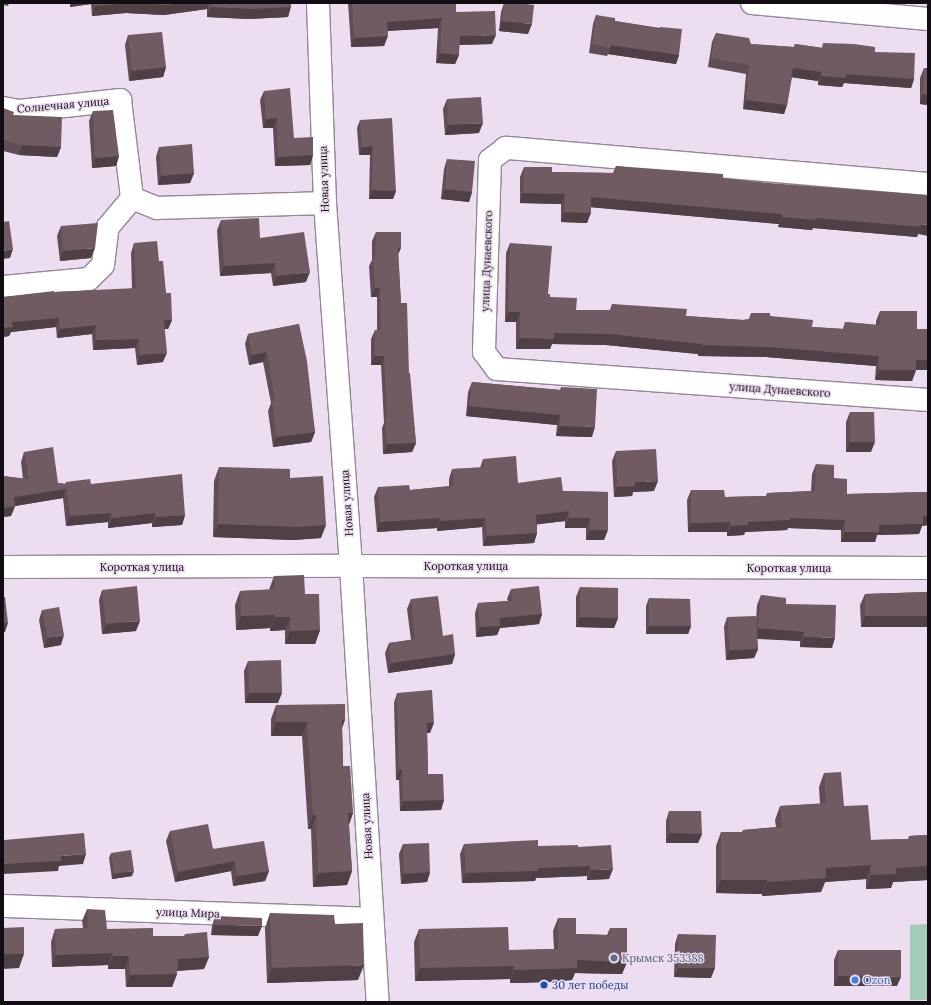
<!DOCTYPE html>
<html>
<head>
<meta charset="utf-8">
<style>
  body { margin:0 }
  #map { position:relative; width:931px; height:1005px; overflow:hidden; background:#ecddf0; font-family:Lora,serif }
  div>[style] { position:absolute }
  .green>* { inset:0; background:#a3cbb7 }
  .roads { filter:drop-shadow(1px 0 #948697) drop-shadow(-1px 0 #948697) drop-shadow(0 1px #948697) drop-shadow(0 -1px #948697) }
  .minor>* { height:22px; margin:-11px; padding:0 11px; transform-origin:11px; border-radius:11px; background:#fff }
  .wall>* { inset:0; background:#604e54 }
  .shaded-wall>* { inset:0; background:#4e4045 }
  .building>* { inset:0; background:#705b62 }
  .dots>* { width:11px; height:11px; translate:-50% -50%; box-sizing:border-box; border:2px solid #ecddf0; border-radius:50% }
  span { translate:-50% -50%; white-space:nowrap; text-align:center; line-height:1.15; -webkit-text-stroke:3px #ecddf0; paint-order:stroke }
  .street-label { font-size:11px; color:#120d13 }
  .service-label { font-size:11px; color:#4e5e75 }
  .left { translate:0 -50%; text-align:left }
  .shop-label { font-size:11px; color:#366cbe }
  .transit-label { font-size:11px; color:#164399 }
  .frame { position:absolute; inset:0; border:4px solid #120d13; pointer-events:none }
</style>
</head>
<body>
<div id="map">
  <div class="green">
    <i style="clip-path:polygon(928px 924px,928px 1000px,910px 1000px,910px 925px)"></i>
  </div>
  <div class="roads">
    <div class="minor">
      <i style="left:318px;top:3px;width:200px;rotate:88deg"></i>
      <i style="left:325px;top:203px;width:364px;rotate:85.9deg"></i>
      <i style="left:351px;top:566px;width:437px;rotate:86.5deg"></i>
      <i style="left:752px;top:3px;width:177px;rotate:5.2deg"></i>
      <i style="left:3px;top:108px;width:16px;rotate:11deg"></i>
      <i style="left:19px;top:111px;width:102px;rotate:-6.2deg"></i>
      <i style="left:120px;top:100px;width:99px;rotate:83deg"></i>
      <i style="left:132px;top:198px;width:27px;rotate:22deg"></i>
      <i style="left:157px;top:208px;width:168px;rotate:-1.7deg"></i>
      <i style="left:928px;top:184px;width:424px;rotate:-175.1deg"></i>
      <i style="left:506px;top:148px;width:20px;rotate:143deg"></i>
      <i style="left:490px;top:160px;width:192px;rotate:91.8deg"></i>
      <i style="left:484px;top:352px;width:21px;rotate:53deg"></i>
      <i style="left:497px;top:369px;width:432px;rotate:4.1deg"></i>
      <i style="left:3px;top:287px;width:86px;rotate:-5.3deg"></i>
      <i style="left:89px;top:279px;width:20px;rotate:-45deg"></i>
      <i style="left:103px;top:265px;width:38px;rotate:-83deg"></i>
      <i style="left:108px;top:227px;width:38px;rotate:-50deg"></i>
      <i style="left:3px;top:567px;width:348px;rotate:-0.2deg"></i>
      <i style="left:351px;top:566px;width:577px;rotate:0.2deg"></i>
      <i style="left:3px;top:906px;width:369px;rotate:2deg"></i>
    </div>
  </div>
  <div class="wall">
    <i style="clip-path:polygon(3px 3px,9px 3px,8px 6px,3px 5px)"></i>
    <i style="clip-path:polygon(70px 3px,291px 3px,288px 17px,249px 19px,207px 17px,207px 9px,164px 15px,126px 13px,92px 16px,91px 4px,70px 7px)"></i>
    <i style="clip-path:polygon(348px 3px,456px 3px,456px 12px,492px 44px,459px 45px,459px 55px,455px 64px,436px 63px,438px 28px,388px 31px,384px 46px,351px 47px)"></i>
    <i style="clip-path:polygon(504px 3px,518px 3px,528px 34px,499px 31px,501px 12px)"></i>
    <i style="clip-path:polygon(596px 15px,615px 21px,660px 28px,660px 27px,679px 55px,676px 64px,608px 54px,607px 56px,589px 53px,593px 24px)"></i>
    <i style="clip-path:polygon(716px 33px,751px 44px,794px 47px,795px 44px,822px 48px,823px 43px,875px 52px,914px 79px,911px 88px,844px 83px,842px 87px,818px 85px,818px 81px,792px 77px,787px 105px,784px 114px,743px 109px,746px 74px,708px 67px,712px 42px)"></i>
    <i style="clip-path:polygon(128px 35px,166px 67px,163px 77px,129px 81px,125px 45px)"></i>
    <i style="clip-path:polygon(924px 68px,928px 68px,928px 105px,920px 104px,920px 78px)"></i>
    <i style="clip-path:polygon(264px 91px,294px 138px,313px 155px,310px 165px,275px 166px,273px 128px,263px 128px,260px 100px)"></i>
    <i style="clip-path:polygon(447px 99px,479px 133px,445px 135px,443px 109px)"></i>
    <i style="clip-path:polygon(3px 108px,13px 115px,61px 147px,57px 157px,19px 155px,3px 151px)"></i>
    <i style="clip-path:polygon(93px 111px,119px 156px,116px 166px,92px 168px,89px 121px)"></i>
    <i style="clip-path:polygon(360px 120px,396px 191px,393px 199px,369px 199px,370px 155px,359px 155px,357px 128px)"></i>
    <i style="clip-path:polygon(159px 147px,194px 173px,190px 183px,158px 185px,156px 157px)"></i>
    <i style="clip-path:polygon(447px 159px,472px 192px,469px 202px,441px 199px,444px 169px)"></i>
    <i style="clip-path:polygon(616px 166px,723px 178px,918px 234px,917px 237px,813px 228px,812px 230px,778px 227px,779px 224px,591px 207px,587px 223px,561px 222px,561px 204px,520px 203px,520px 177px,524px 167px,552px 172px,613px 173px)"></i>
    <i style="clip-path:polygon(221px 220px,260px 238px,306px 282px,273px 286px,271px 273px,220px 276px,217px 230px)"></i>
    <i style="clip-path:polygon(61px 226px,91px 258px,60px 261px,57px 236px)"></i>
    <i style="clip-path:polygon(376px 232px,398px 254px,401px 303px,416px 443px,412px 452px,383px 454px,382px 428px,384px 423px,381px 365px,371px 365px,371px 339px,375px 330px,377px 330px,377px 297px,371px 297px,369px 266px,372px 260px,372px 241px)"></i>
    <i style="clip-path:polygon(134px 243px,159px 261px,172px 320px,168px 329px,164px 329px,163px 362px,137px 365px,135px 348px,93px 350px,92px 334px,57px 338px,56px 327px,11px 332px,9px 336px,3px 337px,3px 297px,54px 292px,132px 289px,131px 253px)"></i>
    <i style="clip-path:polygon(510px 243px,550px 297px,576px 310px,610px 310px,612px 304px,686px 316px,743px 320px,749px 319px,751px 313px,770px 316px,812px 327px,843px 329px,845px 322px,876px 325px,876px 321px,880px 311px,917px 329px,928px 370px,916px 370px,912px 381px,875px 380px,876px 366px,766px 357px,698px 356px,698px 354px,606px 345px,552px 344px,550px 349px,516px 349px,516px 322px,505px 322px,506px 253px)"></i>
    <i style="clip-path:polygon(299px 324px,315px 432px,311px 442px,273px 447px,268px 411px,271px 403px,263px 362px,249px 365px,245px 344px,248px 334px)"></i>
    <i style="clip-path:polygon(472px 382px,560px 390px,561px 387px,592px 437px,556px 436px,557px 425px,466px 416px,468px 392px)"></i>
    <i style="clip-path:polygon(850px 412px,871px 452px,846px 452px,846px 422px)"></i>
    <i style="clip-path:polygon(616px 451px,654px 491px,633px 492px,632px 496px,614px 497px,612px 461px)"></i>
    <i style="clip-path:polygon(24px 452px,58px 483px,65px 484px,66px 482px,91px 484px,185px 515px,182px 525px,152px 527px,152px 523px,108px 528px,108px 522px,66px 526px,63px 498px,15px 506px,11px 516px,3px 517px,3px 476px,23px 479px,21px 462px)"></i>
    <i style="clip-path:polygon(483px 459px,518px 483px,563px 491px,608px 492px,604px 540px,586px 540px,586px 528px,565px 528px,565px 521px,537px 524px,537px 533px,534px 543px,483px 546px,482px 527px,437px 531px,437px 528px,377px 532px,374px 497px,378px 487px,410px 490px,449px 486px,449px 479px,452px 469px,480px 468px)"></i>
    <i style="clip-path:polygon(816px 464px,834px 478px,847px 494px,928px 492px,928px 525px,922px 526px,919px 534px,877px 535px,875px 542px,841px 542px,841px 530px,788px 528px,787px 530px,745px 532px,744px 535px,727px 536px,727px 532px,688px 532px,687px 500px,691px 490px,725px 497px,766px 496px,767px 493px,811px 491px,812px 474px)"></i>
    <i style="clip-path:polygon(219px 467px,290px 478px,321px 538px,293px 540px,213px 537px,214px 481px)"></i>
    <i style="clip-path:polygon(274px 576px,305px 594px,320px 630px,315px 644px,285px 644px,285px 630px,270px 631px,270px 628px,236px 630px,235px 605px,240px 591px,269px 590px)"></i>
    <i style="clip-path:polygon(580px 587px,618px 618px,614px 628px,576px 627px,576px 597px)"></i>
    <i style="clip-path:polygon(511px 589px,542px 614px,539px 624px,500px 628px,497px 635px,476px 637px,475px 613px,478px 603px,508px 601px,507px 599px)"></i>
    <i style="clip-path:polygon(102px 590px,136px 631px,102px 634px,99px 600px)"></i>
    <i style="clip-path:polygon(928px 592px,861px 627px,860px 605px,865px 594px)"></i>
    <i style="clip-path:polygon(761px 595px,786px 604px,832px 648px,800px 647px,800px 641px,757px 639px,758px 649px,754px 658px,726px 660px,724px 627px,727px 617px,756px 620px,757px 605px)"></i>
    <i style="clip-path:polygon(649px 598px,691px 626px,688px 634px,646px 634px,646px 606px)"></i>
    <i style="clip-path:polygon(411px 599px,443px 636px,455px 654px,452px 664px,388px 673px,385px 653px,389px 643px,411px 640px,407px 609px)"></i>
    <i style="clip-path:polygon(42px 610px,61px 645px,44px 648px,39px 620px)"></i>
    <i style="clip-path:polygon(248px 661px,278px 703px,245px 703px,244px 671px)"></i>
    <i style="clip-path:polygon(397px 693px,430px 733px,427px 733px,428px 774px,444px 800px,441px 810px,400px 811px,399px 780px,396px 780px,394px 703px)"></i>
    <i style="clip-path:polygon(276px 705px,342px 728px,343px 766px,353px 813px,349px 825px,352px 871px,347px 885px,313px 887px,311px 829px,308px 829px,302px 736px,271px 736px,271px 719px)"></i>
    <i style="clip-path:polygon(824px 773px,844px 806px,871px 840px,908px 839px,909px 836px,928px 835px,928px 880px,893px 882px,891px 888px,866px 889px,866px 879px,825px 882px,821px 892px,762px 896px,762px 894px,716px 893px,716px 846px,721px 832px,742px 832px,743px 830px,776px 827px,775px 820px,780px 806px,820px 804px,819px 787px)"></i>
    <i style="clip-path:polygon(669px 811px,702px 834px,698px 843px,666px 843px,666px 821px)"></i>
    <i style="clip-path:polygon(170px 831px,269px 871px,265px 881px,233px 886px,231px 871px,175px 882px,166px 841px)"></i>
    <i style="clip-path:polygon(403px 844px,430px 872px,427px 882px,401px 884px,399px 854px)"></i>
    <i style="clip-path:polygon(464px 844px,578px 847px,609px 879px,587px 880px,587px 876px,536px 878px,535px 881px,462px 883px,460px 854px)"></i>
    <i style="clip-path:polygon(111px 853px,132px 876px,112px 879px,109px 858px)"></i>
    <i style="clip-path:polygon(87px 909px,107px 929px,153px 936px,184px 936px,185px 934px,209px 957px,204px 969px,177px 971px,177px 974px,172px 987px,126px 987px,125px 969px,108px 969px,108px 965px,52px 967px,51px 942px,55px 929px,83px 928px,82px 921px)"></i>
    <i style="clip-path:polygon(270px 913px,335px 924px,358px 980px,267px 983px,265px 928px)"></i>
    <i style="clip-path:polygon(215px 916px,258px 936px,211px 935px,212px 926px)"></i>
    <i style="clip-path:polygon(558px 918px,576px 934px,607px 935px,610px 928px,627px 962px,622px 974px,575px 973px,572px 980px,548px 982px,510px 983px,510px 979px,415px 981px,414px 942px,419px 929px,509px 950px,554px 949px,553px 931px)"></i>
    <i style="clip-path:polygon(678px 934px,711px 978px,674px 977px,675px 944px)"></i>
    <i style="clip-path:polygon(838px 950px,897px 986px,834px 986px,834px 960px)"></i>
  </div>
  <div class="shaded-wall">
    <i style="clip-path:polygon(72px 3px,91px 3px,91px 4px,70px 7px)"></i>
    <i style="clip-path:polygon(129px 3px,209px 3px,207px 9px,164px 15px,126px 13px,92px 16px,95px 6px)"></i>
    <i style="clip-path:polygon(211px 7px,291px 7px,288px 17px,249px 19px,207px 17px)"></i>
    <i style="clip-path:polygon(442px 18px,438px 28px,384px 31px,387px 22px)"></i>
    <i style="clip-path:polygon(502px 21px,532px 24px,528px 34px,499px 31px)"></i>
    <i style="clip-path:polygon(496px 35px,492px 44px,457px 45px,460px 36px)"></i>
    <i style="clip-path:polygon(388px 36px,384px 46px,351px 47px,354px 38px)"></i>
    <i style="clip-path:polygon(611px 45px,679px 55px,676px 64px,608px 54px)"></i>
    <i style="clip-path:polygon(440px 53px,459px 55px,455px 64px,436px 63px)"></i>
    <i style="clip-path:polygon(166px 67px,163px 77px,129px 81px,132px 71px)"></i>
    <i style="clip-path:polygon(793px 68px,822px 72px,818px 81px,790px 77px)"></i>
    <i style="clip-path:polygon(846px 74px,914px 79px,911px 88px,844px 83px,842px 87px,818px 85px,821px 76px)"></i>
    <i style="clip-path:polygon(923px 94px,928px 95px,928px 105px,920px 104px)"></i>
    <i style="clip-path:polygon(746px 100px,787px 105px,784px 114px,743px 109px)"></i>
    <i style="clip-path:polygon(277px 118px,273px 128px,263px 128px,266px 119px)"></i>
    <i style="clip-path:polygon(483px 123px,479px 133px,445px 135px,448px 125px)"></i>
    <i style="clip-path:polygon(22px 145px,61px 147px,57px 157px,19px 155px)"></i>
    <i style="clip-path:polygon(373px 146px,370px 155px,359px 155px,362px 147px)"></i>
    <i style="clip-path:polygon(313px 155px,310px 165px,275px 166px,278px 157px)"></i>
    <i style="clip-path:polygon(119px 156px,116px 166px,92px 168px,95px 158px)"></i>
    <i style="clip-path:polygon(194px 173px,190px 183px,158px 185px,161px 176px)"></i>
    <i style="clip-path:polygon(445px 189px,472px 192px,469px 202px,441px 199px)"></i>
    <i style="clip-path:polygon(372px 190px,396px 191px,393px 199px,369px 199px)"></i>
    <i style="clip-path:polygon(523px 193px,565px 194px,561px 204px,520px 203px)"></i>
    <i style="clip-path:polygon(591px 197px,782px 214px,779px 224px,588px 207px)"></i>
    <i style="clip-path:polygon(564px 212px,591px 213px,587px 223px,561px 222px)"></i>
    <i style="clip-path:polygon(782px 217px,816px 218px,921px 224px,928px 225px,928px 236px,918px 234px,917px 237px,813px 228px,812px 230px,778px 227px)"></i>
    <i style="clip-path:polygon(95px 248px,91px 258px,60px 261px,63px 251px)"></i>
    <i style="clip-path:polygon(398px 248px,401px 248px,397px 257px)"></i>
    <i style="clip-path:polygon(13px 249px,10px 258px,3px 259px,3px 251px)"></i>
    <i style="clip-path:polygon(275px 263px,271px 273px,220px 276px,224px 266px)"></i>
    <i style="clip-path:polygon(310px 272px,306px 282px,273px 286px,276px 276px)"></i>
    <i style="clip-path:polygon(375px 288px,380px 288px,377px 297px,371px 297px)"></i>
    <i style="clip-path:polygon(508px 312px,520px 312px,516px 322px,505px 322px)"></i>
    <i style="clip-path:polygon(59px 318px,56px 327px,11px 332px,9px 336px,3px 337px,3px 328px,12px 322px)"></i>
    <i style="clip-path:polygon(164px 320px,172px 320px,168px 329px,160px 329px)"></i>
    <i style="clip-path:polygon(96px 325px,92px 334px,57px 338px,60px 329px)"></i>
    <i style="clip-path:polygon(554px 333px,610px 334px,702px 344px,698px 354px,606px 345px,552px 344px,550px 349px,516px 349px,520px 338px)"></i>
    <i style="clip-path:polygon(139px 339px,135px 348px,93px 350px,96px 340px)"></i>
    <i style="clip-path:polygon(702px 345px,770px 347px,879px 356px,876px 366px,766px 357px,698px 356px)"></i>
    <i style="clip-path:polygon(267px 352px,263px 362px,249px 365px,252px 355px)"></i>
    <i style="clip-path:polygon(167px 353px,163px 362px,137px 365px,140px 355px)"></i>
    <i style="clip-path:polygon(375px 356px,384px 356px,381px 365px,371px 365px)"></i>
    <i style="clip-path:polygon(916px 360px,928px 360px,928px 370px,912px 370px)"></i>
    <i style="clip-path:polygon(879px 370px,916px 370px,912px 381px,875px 380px)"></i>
    <i style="clip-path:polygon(469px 406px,560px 415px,557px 425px,466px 416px)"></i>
    <i style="clip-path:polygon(560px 426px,595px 427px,592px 437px,556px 436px)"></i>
    <i style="clip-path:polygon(315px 432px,311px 442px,273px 447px,276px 437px)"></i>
    <i style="clip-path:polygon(850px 442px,875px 442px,871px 452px,846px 452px)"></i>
    <i style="clip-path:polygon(416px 443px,412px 452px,383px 454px,387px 444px)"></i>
    <i style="clip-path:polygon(658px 481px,654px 491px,633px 492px,632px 496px,614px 497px,617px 487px,635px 482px)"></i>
    <i style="clip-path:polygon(66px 489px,63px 498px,15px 506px,11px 516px,3px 517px,3px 508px,14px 497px)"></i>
    <i style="clip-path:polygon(569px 511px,565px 521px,533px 525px,536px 515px)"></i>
    <i style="clip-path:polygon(111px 513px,108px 522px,66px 526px,70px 516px)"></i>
    <i style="clip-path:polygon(155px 513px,152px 523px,108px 528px,112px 518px)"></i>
    <i style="clip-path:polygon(185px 515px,182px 525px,152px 527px,156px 517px)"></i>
    <i style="clip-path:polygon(923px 516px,928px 516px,928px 525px,922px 526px,919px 534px,877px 535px,875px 542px,841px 542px,845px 532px)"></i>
    <i style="clip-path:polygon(440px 518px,437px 528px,377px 532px,380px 522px)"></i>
    <i style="clip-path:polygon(485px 518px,482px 527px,437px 531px,440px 521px)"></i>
    <i style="clip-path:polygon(569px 518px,590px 518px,586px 528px,565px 528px)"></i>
    <i style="clip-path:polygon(790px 518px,845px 520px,841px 530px,788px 528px,787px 530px,745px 532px,744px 535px,727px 536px,730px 526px,748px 522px)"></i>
    <i style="clip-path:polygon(730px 522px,727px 532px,688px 532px,691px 523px)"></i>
    <i style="clip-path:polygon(218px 524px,326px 525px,321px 538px,293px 540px,213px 537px)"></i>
    <i style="clip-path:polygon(590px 530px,608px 530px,604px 540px,586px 540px)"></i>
    <i style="clip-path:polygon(537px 533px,534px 543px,483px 546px,487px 536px)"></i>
    <i style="clip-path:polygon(542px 614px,539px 624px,500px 628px,497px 635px,476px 637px,480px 627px,500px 618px)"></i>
    <i style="clip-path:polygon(275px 615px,270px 628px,236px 630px,241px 616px)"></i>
    <i style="clip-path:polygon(865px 616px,928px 616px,928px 627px,861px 627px)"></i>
    <i style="clip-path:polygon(275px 617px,290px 617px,285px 630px,270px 631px)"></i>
    <i style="clip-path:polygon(580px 617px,618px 618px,614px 628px,576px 627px)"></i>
    <i style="clip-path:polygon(140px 621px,136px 631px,102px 634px,106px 624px)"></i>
    <i style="clip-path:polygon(3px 623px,8px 623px,5px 632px,3px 633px)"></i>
    <i style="clip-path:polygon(649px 626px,691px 626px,688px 634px,646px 634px)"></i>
    <i style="clip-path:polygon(758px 628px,804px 632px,800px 641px,755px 638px)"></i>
    <i style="clip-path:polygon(320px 630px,315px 644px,285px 644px,290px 631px)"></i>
    <i style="clip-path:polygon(64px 635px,61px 645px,44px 648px,48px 638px)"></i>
    <i style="clip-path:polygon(804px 637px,835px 638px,832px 648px,800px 647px)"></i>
    <i style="clip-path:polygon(758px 649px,754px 658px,726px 660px,730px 650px)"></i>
    <i style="clip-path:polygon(455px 654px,452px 664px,388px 673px,391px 663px)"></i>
    <i style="clip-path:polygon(249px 693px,282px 693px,278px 703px,245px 703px)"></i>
    <i style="clip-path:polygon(342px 720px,345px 720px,340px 734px)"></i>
    <i style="clip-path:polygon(276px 722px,307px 722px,302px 736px,271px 736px)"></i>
    <i style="clip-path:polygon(427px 723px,434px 723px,430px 733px,423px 733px)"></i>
    <i style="clip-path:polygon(399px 770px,402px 770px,399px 780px,396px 780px)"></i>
    <i style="clip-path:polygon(444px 800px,441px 810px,400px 811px,403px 801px)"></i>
    <i style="clip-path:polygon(348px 813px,353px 813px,348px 826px)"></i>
    <i style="clip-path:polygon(313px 815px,316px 815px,311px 829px,308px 829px)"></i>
    <i style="clip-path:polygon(670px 833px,702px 834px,698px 843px,666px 843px)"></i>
    <i style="clip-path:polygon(86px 854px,83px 864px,59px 866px,58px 871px,3px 874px,3px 864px,61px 856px)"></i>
    <i style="clip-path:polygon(235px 861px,231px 871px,175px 882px,178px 872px)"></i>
    <i style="clip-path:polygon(871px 865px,866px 879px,825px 882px,821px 892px,762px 896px,767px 882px,826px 868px)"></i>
    <i style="clip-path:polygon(590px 866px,587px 876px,536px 878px,535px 881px,462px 883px,466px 873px,538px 868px)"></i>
    <i style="clip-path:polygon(928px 866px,928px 880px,893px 882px,891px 888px,866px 889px,871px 875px,896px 868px)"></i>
    <i style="clip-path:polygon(613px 869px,609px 879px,587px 880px,591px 870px)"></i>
    <i style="clip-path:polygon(134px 871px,132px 876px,112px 879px,114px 874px)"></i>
    <i style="clip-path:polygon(269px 871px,265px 881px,233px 886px,237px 876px)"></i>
    <i style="clip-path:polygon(352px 871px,347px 885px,313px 887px,318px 873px)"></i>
    <i style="clip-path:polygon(430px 872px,427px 882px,401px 884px,404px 874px)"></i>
    <i style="clip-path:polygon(721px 880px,767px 880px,762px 894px,716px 893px)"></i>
    <i style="clip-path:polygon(215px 925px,262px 926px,258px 936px,211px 935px)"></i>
    <i style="clip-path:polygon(112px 953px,108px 965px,52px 967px,56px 955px)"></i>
    <i style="clip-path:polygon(3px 954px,24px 954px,19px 968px,3px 969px)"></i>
    <i style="clip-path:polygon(113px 956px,129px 956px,125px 969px,108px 969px)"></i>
    <i style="clip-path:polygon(209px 957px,204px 969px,173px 971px,178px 959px)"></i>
    <i style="clip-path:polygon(577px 960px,627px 962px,622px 974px,575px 973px,572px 980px,548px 982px,510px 983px,514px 970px)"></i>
    <i style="clip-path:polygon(364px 965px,358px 980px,267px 983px,272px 968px)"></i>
    <i style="clip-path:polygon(514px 966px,510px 979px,415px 981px,420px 968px)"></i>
    <i style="clip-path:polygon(678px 968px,715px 968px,711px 978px,674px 977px)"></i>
    <i style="clip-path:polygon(177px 974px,172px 987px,126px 987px,130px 975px)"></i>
    <i style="clip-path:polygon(838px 976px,901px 977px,897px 986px,834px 986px)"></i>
  </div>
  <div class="building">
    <i style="clip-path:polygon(95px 3px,181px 3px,168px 5px,129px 3px,95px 6px)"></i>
    <i style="clip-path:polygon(211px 3px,291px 3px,291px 7px,252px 9px,211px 7px)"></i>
    <i style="clip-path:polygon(352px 3px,456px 3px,456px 12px,495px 11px,496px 35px,460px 36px,459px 55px,440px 53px,442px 18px,387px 22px,388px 36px,354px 38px)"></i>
    <i style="clip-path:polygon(504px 3px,518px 3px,534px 5px,532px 24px,502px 21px)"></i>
    <i style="clip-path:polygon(596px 15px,615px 18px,615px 21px,660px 29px,660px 27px,682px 29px,679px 55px,611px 45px,610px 48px,592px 44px)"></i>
    <i style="clip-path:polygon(162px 32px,166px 67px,132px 71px,128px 35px)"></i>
    <i style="clip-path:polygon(716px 33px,749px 38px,751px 44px,794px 47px,795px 44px,823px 48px,823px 43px,854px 44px,875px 47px,875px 52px,915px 53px,914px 79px,846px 74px,846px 78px,821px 76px,822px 72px,793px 68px,787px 105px,746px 100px,749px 65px,711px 58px)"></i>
    <i style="clip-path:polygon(924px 68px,928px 68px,928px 95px,923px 94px)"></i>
    <i style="clip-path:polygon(290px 88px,294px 138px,313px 137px,313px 155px,278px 157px,277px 118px,266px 119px,264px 91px)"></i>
    <i style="clip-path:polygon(481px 97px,483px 123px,448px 125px,447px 99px)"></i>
    <i style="clip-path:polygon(3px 108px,14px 112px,13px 115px,62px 117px,61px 147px,22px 145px,3px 140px)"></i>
    <i style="clip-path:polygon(113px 110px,119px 156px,95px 158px,93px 111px)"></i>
    <i style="clip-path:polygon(392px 118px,396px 191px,372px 190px,373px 146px,362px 147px,360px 120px)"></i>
    <i style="clip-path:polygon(192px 144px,194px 173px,161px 176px,159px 147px)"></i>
    <i style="clip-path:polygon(447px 159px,475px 161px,472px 192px,445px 189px)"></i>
    <i style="clip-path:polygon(616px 166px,723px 174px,723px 178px,769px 183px,928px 195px,928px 225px,921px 224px,921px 227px,816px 218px,816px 220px,782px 217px,782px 214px,591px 197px,591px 213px,564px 212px,565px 194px,523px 193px,524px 167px,552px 167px,552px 172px,615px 173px)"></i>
    <i style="clip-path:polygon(259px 218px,260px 238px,304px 232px,310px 272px,276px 276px,275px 263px,224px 266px,221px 220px)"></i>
    <i style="clip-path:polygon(9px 221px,13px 249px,3px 251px,3px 222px)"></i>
    <i style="clip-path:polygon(98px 223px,95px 248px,63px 251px,61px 226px)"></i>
    <i style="clip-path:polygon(376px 232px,401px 232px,401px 248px,398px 248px,401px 303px,407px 303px,409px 373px,410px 373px,416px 443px,387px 444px,385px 419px,387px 418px,384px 356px,375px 356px,375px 330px,381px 330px,380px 288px,375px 288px,373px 257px,375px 257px)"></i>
    <i style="clip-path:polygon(157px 241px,159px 261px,163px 261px,166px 293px,171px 293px,172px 320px,164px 320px,167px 353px,140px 355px,139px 339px,96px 340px,96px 325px,60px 329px,59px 318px,12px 322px,13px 327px,3px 328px,3px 297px,54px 291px,54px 292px,136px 288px,134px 243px)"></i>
    <i style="clip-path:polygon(510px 243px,552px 246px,548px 294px,550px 294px,550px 297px,577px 298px,576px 310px,612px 310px,612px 304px,687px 309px,686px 316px,743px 320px,751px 319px,751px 313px,770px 313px,770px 316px,813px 320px,812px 327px,845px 329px,845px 322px,880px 325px,880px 311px,917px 311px,917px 329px,928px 329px,928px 360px,916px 360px,916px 370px,879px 370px,879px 356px,770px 347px,702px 345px,702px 344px,610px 334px,554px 333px,554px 339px,520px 338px,520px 312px,508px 312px)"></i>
    <i style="clip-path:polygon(299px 324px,307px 361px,315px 432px,276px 437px,272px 401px,275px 400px,267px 352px,252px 355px,248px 334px)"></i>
    <i style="clip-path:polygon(472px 382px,561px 390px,561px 387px,597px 389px,595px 427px,560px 426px,560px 415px,469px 406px)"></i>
    <i style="clip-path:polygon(850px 412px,874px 412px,875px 442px,850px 442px)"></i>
    <i style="clip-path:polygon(53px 447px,58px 483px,66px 484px,66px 482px,90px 479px,91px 484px,182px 474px,185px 515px,156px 517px,155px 513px,112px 518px,111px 513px,70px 516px,66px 486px,66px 489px,14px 497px,15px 506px,3px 508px,3px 476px,29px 479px,24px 452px)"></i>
    <i style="clip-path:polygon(656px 449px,658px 481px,635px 482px,635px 486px,617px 487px,616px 451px)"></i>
    <i style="clip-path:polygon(516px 456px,518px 483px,561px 477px,563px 491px,608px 492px,608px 530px,590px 530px,590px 518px,569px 518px,569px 511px,536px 515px,537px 533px,487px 536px,485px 518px,440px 521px,440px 518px,380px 522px,378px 487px,409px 485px,410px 490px,454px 486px,452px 469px,484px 467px,483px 459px)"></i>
    <i style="clip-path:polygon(816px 464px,834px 465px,834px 478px,847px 479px,847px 494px,928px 492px,928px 516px,923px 516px,923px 524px,879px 525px,879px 532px,845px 532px,845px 520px,790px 518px,790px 520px,748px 522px,748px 525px,730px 526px,730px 522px,691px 523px,691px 490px,724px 490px,725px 497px,767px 496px,767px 493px,815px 491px)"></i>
    <i style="clip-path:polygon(219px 467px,290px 469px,290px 478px,323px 476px,326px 525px,298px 527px,218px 524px)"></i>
    <i style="clip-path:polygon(304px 575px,305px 594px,319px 594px,320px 630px,290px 631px,290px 617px,275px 617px,275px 615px,241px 616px,240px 591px,275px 589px,274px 576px)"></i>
    <i style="clip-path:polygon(137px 586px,140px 621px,106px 624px,102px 590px)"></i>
    <i style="clip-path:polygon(539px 586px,542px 614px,500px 618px,500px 626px,480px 627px,478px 603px,512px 601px,511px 589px)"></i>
    <i style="clip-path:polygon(580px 587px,618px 588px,618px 618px,580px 617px)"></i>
    <i style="clip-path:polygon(928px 592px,928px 616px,865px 616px,865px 594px)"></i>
    <i style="clip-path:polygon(761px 595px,786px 598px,786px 604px,836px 605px,835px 638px,804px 637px,804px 632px,758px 628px)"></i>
    <i style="clip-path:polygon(438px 596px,443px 636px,453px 634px,455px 654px,391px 663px,389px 643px,415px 639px,411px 599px)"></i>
    <i style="clip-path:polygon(3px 597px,5px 597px,8px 623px,3px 623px)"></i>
    <i style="clip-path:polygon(649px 598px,690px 599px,691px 626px,649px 626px)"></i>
    <i style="clip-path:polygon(59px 607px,64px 635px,48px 638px,42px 610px)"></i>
    <i style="clip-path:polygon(756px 616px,758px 649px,730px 650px,727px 617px)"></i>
    <i style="clip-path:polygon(281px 660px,282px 693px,249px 693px,248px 661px)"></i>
    <i style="clip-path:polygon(432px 690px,434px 723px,427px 723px,428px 774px,443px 774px,444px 800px,403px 801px,402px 770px,399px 770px,397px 693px)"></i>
    <i style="clip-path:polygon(345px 704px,345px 720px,342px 720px,343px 766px,350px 766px,353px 813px,348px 813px,352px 871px,318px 873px,316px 815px,313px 815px,307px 722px,276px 722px,276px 705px)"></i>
    <i style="clip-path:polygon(841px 772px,844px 806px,868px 805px,871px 840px,909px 839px,909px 836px,928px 835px,928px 866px,896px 868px,896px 874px,871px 875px,871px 865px,826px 868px,826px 878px,767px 882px,767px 880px,721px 880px,721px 832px,743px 832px,743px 830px,782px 827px,780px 806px,826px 803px,824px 773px)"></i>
    <i style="clip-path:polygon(669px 811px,701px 811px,702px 834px,670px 833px)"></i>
    <i style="clip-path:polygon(208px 824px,213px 849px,264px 841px,269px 871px,237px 876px,235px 861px,178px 872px,170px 831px)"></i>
    <i style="clip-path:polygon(84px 833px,86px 854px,61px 856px,61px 861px,3px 864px,3px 836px,4px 836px,4px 840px)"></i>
    <i style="clip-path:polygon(538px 840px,538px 846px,578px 845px,578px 847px,611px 845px,613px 869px,591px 870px,590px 866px,538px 868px,538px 871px,466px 873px,464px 844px)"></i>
    <i style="clip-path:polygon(429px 843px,430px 872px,404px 874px,403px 844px)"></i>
    <i style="clip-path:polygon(131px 850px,134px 871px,114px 874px,111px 853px)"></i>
    <i style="clip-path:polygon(87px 909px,105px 910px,107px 929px,153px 928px,153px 936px,185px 936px,185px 934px,207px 932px,209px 957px,178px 959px,177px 974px,130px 975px,129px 956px,113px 956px,112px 953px,56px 955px,55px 929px,88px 928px)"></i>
    <i style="clip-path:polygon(270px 913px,334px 915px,335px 924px,363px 923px,364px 965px,272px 968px)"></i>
    <i style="clip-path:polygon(215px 916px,262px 918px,262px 926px,215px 925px)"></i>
    <i style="clip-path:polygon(558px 918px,576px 918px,576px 934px,610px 935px,610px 928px,627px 928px,627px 962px,577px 960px,577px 968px,552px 969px,514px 970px,514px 966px,420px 968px,419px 929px,508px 927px,509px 950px,558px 949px)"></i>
    <i style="clip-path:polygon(24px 927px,24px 954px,3px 954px,3px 928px)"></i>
    <i style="clip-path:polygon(678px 934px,716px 935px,715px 968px,678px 968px)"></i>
    <i style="clip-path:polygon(838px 950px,901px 950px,901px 977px,838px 976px)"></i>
  </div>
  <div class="dots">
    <i style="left:614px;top:958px;background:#5c6f8a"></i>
    <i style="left:855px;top:980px;background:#3f7fe0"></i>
    <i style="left:544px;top:985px;background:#1a4fb4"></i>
  </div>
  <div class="street-label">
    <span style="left:63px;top:105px;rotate:-5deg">Солнечная улица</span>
    <span style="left:324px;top:179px;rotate:-92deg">Новая улица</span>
    <span style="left:487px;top:261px;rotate:-88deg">улица Дунаевского</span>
    <span style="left:780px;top:390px;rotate:4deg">улица Дунаевского</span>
    <span style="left:347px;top:503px;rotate:-94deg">Новая улица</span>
    <span style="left:466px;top:566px">Короткая улица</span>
    <span style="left:142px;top:567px">Короткая улица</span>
    <span style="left:789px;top:568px">Короткая улица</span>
    <span style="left:367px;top:826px;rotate:-93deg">Новая улица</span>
    <span style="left:188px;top:913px;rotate:2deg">улица Мира</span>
  </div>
  <div class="service-label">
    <span class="left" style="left:622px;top:958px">Крымск 353388</span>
  </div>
  <div class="shop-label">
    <span class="left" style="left:863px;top:980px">Ozon</span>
  </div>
  <div class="transit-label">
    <span class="left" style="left:552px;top:985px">30 лет победы</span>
  </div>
  <div class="frame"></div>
</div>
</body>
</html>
